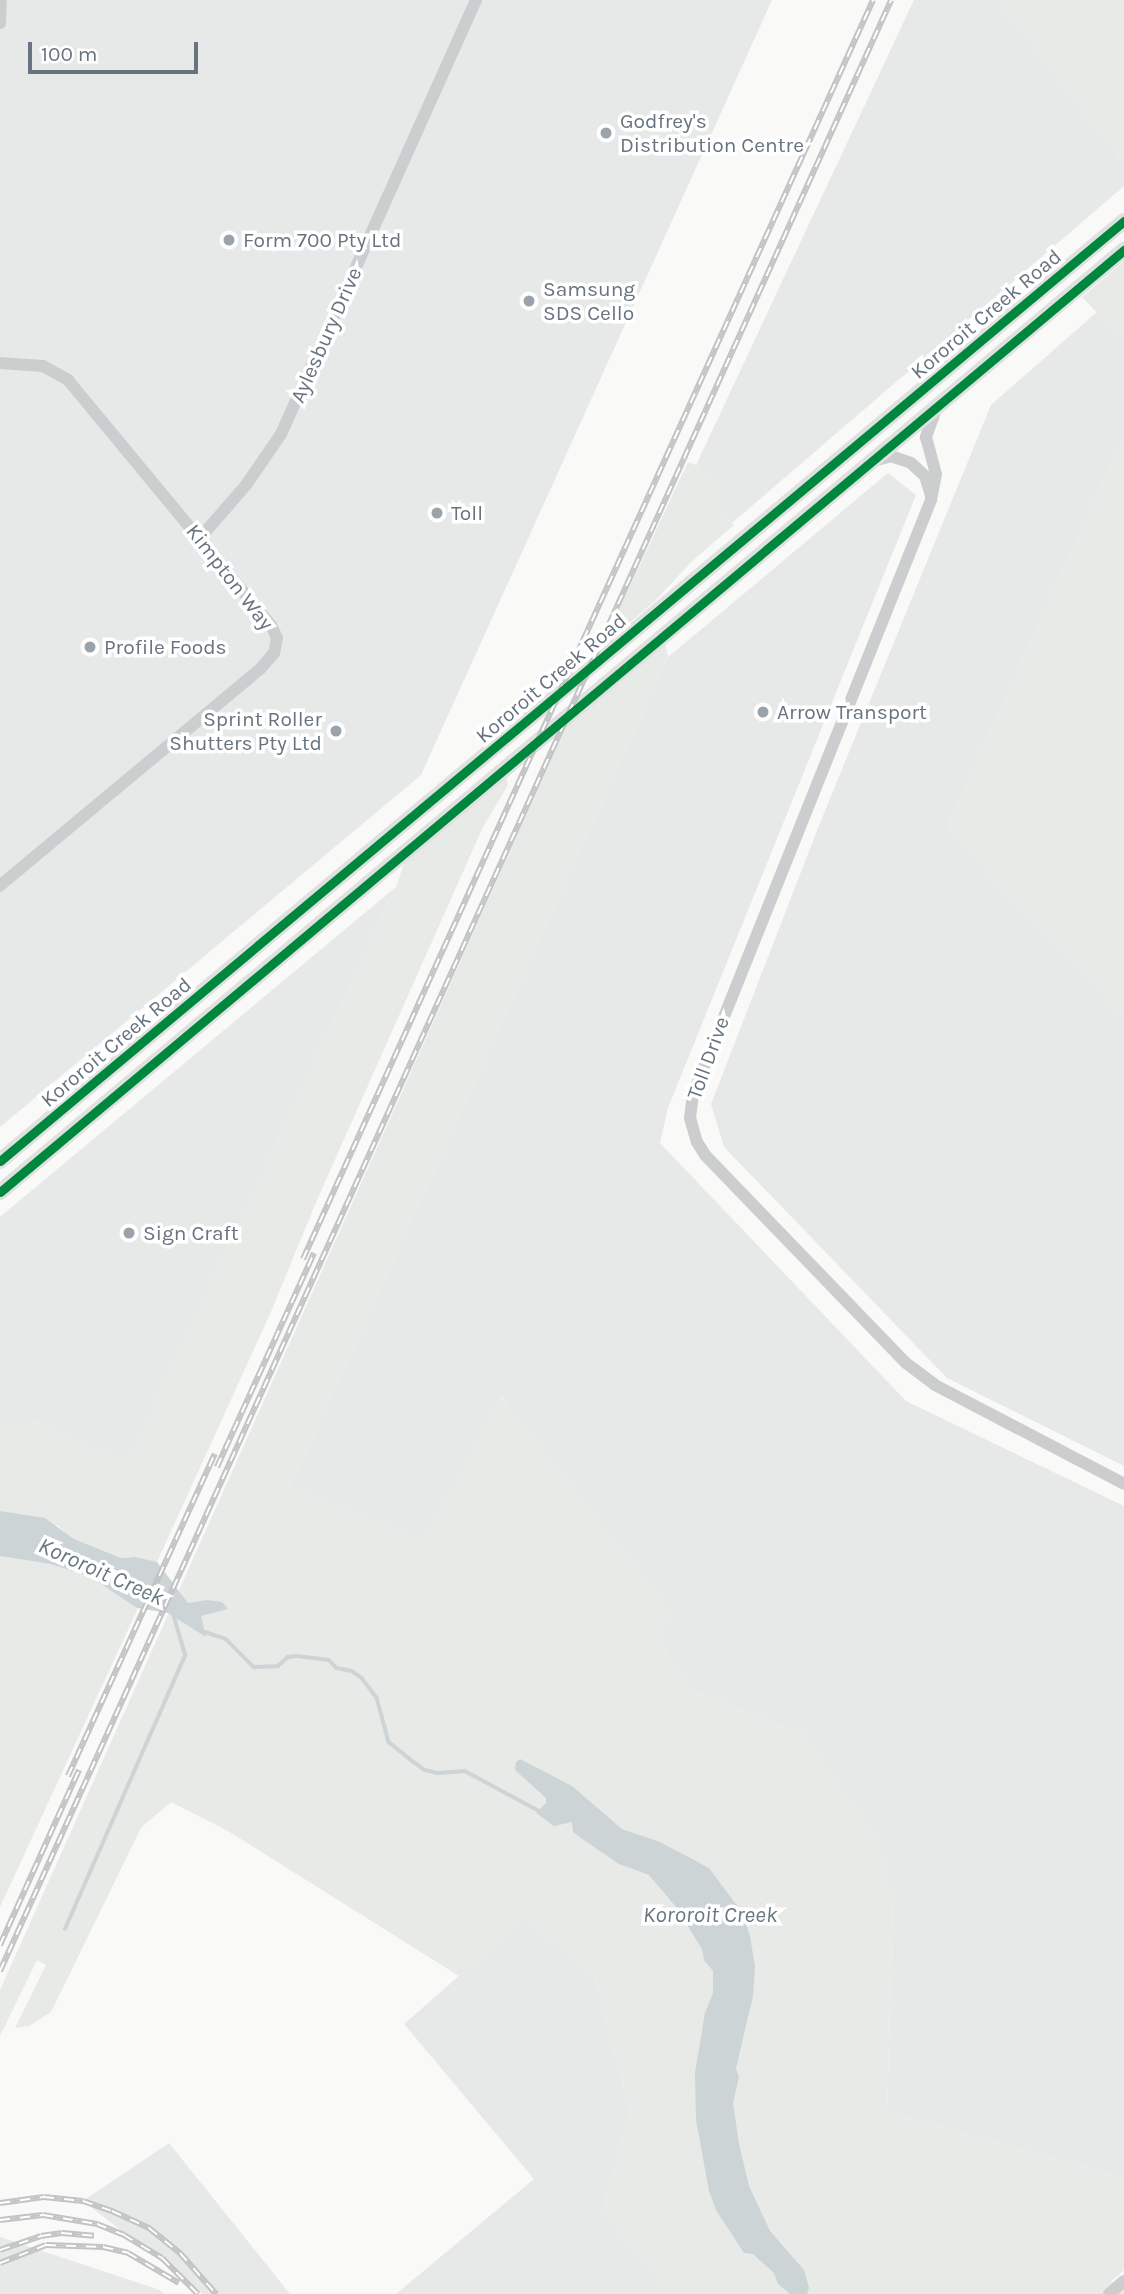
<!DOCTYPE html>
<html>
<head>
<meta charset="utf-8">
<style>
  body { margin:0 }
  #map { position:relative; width:1124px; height:2294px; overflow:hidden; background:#f9f9f8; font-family:Karla,sans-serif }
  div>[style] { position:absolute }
  .built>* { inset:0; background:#e7e9e8 }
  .green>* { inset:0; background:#e7eae6 }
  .water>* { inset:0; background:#cdd4d6 }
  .stream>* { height:3.5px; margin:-1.75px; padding:0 1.75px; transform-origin:1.75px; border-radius:1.75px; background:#cdd4d6 }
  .minor>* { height:12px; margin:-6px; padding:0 6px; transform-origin:6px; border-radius:6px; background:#cccdce }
  .major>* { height:16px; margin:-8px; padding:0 8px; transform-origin:8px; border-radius:8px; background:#e0e0e1 }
  .rail>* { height:6px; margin-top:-3px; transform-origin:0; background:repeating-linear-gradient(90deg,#fff 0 10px,#c2c3c4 0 20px); box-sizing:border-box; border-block:2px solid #c2c3c4 }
  .cycleway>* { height:9px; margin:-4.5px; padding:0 4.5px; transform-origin:4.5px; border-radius:4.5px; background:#00873e }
  .dots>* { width:19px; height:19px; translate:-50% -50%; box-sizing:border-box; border:4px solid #fff; border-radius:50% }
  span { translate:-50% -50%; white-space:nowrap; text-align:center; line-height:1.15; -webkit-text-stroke:7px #fff; paint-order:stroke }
  .poi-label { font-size:21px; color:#67747f }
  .left { translate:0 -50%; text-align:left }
  .right { translate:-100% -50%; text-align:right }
  .street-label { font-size:21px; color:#67747f }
  .water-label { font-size:23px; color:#687980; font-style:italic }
  .scale { position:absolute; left:28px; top:42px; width:170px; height:32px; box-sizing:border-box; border:4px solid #67747f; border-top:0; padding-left:9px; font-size:21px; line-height:24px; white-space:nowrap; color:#67747f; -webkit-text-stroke:5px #fff; paint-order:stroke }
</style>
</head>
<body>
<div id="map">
  <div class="built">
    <i style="clip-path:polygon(0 0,772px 0,421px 775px,0 1127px)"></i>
    <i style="clip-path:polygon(914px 0,998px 0,1124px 164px,1124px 186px,732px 523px,715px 503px,723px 495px,696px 465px)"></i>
    <i style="clip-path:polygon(1097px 312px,1124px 341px,1124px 435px,947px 828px,1124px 1017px,1124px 1466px,947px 1378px,724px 1147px,711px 1104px,820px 823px,991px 405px)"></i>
    <i style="clip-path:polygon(888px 473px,916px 495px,668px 1108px,660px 1143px,906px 1401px,1124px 1506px,1124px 2178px,887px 2112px,893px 1900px,805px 1735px,688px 1689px,658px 1637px,502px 1396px,424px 1540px,290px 1487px,668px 657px)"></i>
    <i style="clip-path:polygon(396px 887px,127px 1463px,42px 1423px,0 1427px,0 1217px)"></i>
    <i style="clip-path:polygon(525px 1918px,594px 1975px,630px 2111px,603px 2212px,672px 2294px,396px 2294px,534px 2179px,404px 2024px)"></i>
    <i style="clip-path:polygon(169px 2143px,290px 2294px,203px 2294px,83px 2201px)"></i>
    <i style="clip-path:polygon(0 2237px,160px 2290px,164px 2294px,0 2294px)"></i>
  </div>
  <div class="green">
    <i style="clip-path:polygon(998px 0,1124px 0,1124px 164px)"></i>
    <i style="clip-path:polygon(1124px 261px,1124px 341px,1082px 297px)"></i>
    <i style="clip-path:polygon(1124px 435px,1124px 1017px,947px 828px)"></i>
    <i style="clip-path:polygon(688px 462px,696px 465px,723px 495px,715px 503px,734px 525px,692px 561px,655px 601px,602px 646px)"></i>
    <i style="clip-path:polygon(665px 642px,668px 657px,290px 1487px,424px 1539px,501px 1396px,673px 1612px,658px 1637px,688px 1689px,805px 1735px,878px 1839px,893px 1900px,887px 2112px,1124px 2178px,1124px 2270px,1111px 2282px,1124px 2286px,1124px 2294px,672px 2294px,603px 2212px,630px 2111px,594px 1975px,525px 1918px,459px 1976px,228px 1831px,171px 1802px,141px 1828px,51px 2012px,29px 2026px,15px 2028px,46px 1965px,37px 1960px,0 2036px,0 1990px,565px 728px)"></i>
    <i style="clip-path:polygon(506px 776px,508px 785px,483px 827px,317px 1200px,270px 1314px,157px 1562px,135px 1557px,122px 1558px,74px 1540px,57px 1525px,0 1511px,0 1427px,42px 1423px,127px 1462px,396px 887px,404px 863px)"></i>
    <i style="clip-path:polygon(0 1556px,50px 1564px,89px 1576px,138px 1608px,0 1907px)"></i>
  </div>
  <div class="water">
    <i style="clip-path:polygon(0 1511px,45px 1518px,74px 1539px,121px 1558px,135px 1557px,157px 1562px,188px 1603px,207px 1600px,222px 1602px,228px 1609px,201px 1616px,206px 1637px,168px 1613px,137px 1608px,89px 1576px,50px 1564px,0 1556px)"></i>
    <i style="clip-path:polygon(520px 1759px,572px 1786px,622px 1829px,660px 1842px,709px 1868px,741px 1911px,750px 1936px,755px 1967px,753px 1996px,736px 2068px,739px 2077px,733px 2103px,739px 2144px,749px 2186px,770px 2231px,804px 2270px,809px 2288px,807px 2294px,790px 2294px,778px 2284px,774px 2273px,753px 2254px,744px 2253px,716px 2210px,709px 2191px,696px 2120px,695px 2073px,705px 2013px,713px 1993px,713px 1971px,704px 1960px,702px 1949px,676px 1907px,649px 1875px,619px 1864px,581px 1838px,573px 1832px,572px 1822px,554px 1826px,536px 1813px,546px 1803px,546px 1798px,515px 1770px,516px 1762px)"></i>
  </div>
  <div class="stream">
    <i style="left:205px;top:1632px;width:22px;rotate:18deg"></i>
    <i style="left:226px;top:1639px;width:40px;rotate:45deg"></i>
    <i style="left:254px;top:1667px;width:24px;rotate:-2deg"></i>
    <i style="left:278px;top:1666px;width:13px;rotate:-42deg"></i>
    <i style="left:288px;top:1657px;width:9px;rotate:-6deg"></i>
    <i style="left:297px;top:1656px;width:32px;rotate:7deg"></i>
    <i style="left:329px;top:1660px;width:11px;rotate:45deg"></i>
    <i style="left:337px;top:1668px;width:15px;rotate:11deg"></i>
    <i style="left:352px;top:1671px;width:12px;rotate:35deg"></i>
    <i style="left:362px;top:1678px;width:25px;rotate:53deg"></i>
    <i style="left:377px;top:1698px;width:46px;rotate:74.7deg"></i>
    <i style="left:389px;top:1742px;width:28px;rotate:39deg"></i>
    <i style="left:411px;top:1760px;width:17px;rotate:36deg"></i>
    <i style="left:425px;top:1770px;width:13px;rotate:13deg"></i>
    <i style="left:438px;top:1773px;width:27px;rotate:-4deg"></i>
    <i style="left:465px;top:1771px;width:86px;rotate:28.3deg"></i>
    <i style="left:65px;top:1929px;width:299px;rotate:-66.3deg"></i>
    <i style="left:185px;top:1655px;width:43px;rotate:-106.3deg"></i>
  </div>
  <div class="minor">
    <i style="left:0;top:23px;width:23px;rotate:-88deg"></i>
    <i style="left:0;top:363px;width:43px;rotate:4deg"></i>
    <i style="left:43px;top:366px;width:29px;rotate:29deg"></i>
    <i style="left:68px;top:380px;width:318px;rotate:50.4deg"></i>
    <i style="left:271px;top:625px;width:14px;rotate:65deg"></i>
    <i style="left:277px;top:638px;width:15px;rotate:101deg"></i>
    <i style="left:274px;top:653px;width:21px;rotate:131deg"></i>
    <i style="left:260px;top:669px;width:339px;rotate:140.2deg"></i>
    <i style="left:935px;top:412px;width:27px;rotate:110deg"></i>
    <i style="left:926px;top:437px;width:38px;rotate:75deg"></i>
    <i style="left:936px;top:474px;width:26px;rotate:101deg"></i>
    <i style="left:931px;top:500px;width:640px;rotate:111.83deg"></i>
    <i style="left:693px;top:1094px;width:24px;rotate:97deg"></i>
    <i style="left:690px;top:1118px;width:25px;rotate:74deg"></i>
    <i style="left:697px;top:1142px;width:15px;rotate:58deg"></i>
    <i style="left:705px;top:1155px;width:289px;rotate:46deg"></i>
    <i style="left:906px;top:1363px;width:36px;rotate:37deg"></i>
    <i style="left:935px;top:1385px;width:213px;rotate:27.6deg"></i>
    <i style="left:877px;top:460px;width:15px;rotate:-16deg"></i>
    <i style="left:891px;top:456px;width:21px;rotate:19deg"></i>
    <i style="left:911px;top:463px;width:19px;rotate:43deg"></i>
    <i style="left:925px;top:476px;width:21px;rotate:73deg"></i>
    <i style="left:200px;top:538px;width:70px;rotate:-49deg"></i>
    <i style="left:246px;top:485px;width:62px;rotate:-55.5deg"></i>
    <i style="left:281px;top:434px;width:476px;rotate:-65.8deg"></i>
    <i style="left:1109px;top:2294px;width:20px;rotate:-41deg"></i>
  </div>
  <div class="major">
    <i style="left:0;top:1161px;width:1465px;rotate:-39.91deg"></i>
    <i style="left:0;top:1192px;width:1467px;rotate:-39.97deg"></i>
  </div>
  <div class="rail">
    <i style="left:303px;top:1259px;width:1382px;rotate:-65.64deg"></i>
    <i style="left:217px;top:1467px;width:235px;rotate:-65.6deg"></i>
    <i style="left:68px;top:1776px;width:354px;rotate:-65.5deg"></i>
    <i style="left:0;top:1945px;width:192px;rotate:-65.7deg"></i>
    <i style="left:0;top:1971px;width:2163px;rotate:-65.67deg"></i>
    <i style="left:0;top:2203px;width:44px;rotate:-7.8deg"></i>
    <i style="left:44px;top:2197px;width:39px;rotate:6deg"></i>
    <i style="left:83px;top:2201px;width:31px;rotate:19deg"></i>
    <i style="left:112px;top:2211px;width:41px;rotate:24.7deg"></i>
    <i style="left:149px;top:2228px;width:40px;rotate:39deg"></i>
    <i style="left:180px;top:2253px;width:55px;rotate:48.7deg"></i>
    <i style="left:0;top:2220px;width:43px;rotate:-6.6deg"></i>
    <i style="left:43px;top:2215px;width:55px;rotate:9.5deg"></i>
    <i style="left:97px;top:2224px;width:29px;rotate:22deg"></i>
    <i style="left:124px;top:2235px;width:44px;rotate:31.2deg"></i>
    <i style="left:162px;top:2258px;width:51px;rotate:45deg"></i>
    <i style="left:0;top:2250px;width:43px;rotate:-18.9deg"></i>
    <i style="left:41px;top:2236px;width:21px;rotate:-8deg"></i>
    <i style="left:62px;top:2233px;width:32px;rotate:5deg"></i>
    <i style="left:0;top:2263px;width:49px;rotate:-21.4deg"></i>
    <i style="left:46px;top:2245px;width:57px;rotate:2deg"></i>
    <i style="left:103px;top:2247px;width:26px;rotate:13deg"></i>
    <i style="left:128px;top:2253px;width:59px;rotate:30.5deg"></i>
  </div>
  <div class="cycleway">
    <i style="left:0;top:1161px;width:1465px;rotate:-39.91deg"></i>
    <i style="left:0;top:1192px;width:1467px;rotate:-39.97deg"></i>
  </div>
  <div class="dots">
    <i style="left:606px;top:133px;background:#9aa3a9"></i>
    <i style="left:229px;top:240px;background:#9aa3a9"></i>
    <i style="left:529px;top:301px;background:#9aa3a9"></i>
    <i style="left:437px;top:513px;background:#9aa3a9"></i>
    <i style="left:90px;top:647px;background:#9aa3a9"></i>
    <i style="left:763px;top:712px;background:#9aa3a9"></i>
    <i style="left:336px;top:731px;background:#9aa3a9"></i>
    <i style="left:129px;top:1233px;background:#9aa3a9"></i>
  </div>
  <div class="poi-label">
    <span class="left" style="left:620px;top:133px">Godfrey's<br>Distribution Centre</span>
    <span class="left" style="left:243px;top:240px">Form 700 Pty Ltd</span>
    <span class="left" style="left:543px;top:301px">Samsung<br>SDS Cello</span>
    <span class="left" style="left:451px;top:513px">Toll</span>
    <span class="left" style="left:104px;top:647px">Profile Foods</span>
    <span class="left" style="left:777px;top:712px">Arrow Transport</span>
    <span class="right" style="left:322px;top:731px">Sprint Roller<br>Shutters Pty Ltd</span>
    <span class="left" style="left:143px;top:1233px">Sign Craft</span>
  </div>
  <div class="street-label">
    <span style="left:986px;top:314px;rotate:-40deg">Kororoit Creek Road</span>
    <span style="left:326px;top:335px;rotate:-66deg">Aylesbury Drive</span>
    <span style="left:230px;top:577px;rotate:52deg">Kimpton Way</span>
    <span style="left:551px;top:678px;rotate:-40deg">Kororoit Creek Road</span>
    <span style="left:116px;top:1042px;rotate:-40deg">Kororoit Creek Road</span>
    <span style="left:708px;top:1058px;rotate:-70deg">Toll Drive</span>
  </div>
  <div class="water-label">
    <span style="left:101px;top:1572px;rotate:24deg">Kororoit Creek</span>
    <span style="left:710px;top:1915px">Kororoit Creek</span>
  </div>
  <div class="scale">100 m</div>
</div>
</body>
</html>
